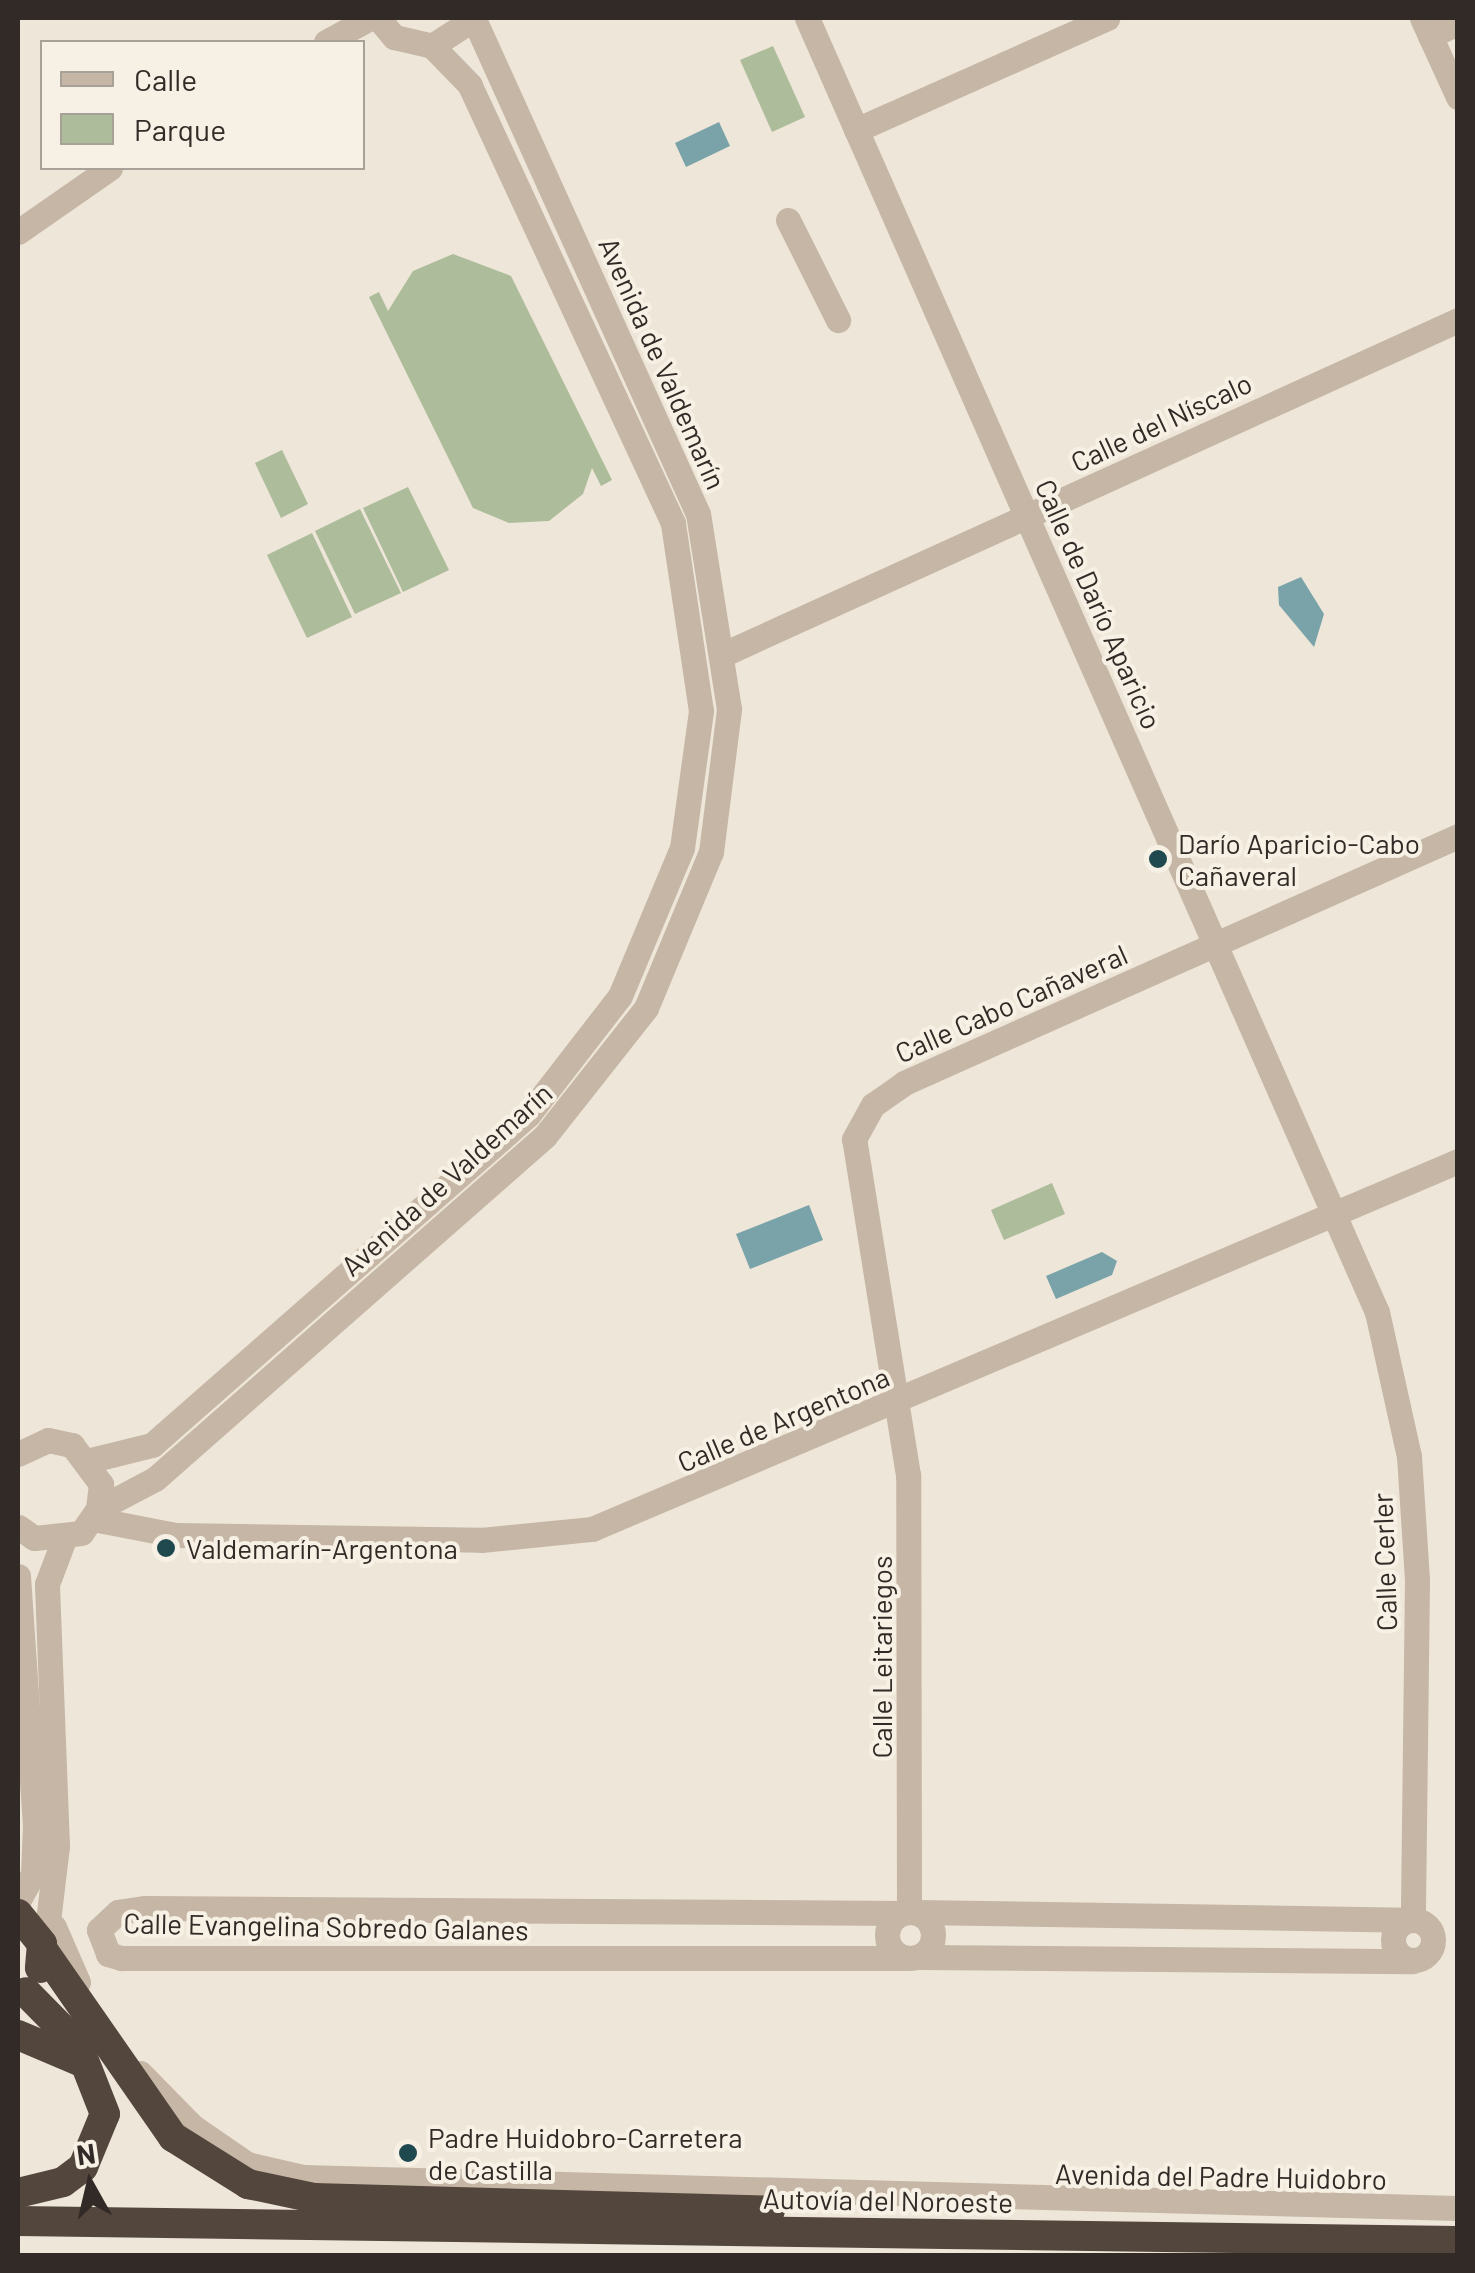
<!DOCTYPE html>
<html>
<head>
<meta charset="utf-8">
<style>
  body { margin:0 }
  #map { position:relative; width:1475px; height:2273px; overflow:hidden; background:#eee6d8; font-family:Barlow,sans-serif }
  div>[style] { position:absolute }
  .green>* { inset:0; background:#adbc9a }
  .water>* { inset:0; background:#79a3a9 }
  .minor>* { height:25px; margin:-12.5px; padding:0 12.5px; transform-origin:12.5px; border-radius:12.5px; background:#c5b6a5 }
  .minor>.ring { margin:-12.5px; padding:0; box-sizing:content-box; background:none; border:25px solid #c5b6a5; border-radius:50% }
  .highway>* { height:30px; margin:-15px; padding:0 15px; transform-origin:15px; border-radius:15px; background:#52463d }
  .dots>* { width:28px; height:28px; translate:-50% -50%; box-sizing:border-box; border:5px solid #f7f0e4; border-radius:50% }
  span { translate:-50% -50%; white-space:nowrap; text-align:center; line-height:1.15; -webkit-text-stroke:8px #f7f0e4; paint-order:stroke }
  .street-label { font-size:28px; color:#322a26 }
  .poi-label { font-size:28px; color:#322a26 }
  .left { translate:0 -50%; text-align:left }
  .frame { position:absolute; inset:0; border:20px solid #322a26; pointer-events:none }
  .legend { position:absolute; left:40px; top:40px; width:325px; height:130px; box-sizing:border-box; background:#f7f0e4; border:2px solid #a8a198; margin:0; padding:12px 18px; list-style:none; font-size:30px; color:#322a26 }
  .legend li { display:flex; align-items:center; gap:20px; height:50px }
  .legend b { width:50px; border:2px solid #a8a198 }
  .north { position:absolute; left:40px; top:2133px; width:100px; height:100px; -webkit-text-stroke:8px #f7f0e4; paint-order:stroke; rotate:352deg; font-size:28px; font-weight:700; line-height:40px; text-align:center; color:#322a26 }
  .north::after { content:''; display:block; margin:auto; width:35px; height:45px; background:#322a26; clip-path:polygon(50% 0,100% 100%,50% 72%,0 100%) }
</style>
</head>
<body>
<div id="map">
  <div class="green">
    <i style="clip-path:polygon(773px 46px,805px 117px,772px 132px,740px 60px)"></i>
    <i style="clip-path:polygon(453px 254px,511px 276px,612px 480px,601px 486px,592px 468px,583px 494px,549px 521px,509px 523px,473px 508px,369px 297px,379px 292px,388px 311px,413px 271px)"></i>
    <i style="clip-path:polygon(282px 450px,308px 504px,281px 518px,255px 463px)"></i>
    <i style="clip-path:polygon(408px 487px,449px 570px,403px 592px,363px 508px)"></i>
    <i style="clip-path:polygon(360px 509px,401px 593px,355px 614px,315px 531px)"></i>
    <i style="clip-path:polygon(312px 533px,352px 617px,307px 638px,267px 555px)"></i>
    <i style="clip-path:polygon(1052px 1183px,1065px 1214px,1004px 1240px,991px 1210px)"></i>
  </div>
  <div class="water">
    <i style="clip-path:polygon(719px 122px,730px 146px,686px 167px,675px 143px)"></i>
    <i style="clip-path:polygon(1301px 577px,1324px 614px,1314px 647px,1279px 605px,1278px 587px)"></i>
    <i style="clip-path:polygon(809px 1205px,823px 1240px,750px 1269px,736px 1234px)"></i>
    <i style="clip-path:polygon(1102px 1252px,1117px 1261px,1112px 1275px,1056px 1299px,1046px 1276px)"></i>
  </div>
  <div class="minor">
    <i style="left:378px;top:18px;width:25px;rotate:50deg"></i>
    <i style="left:394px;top:37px;width:39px;rotate:13deg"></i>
    <i style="left:432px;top:46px;width:51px;rotate:-33.1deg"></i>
    <i style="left:807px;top:18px;width:1414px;rotate:66.23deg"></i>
    <i style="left:1377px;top:1312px;width:148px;rotate:77.5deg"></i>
    <i style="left:1409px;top:1456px;width:124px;rotate:86.3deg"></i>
    <i style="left:1417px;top:1580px;width:338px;rotate:90.7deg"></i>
    <i style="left:1422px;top:18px;width:87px;rotate:65.5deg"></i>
    <i style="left:1430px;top:36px;width:31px;rotate:-25deg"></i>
    <i style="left:326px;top:42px;width:50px;rotate:-28.6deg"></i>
    <i style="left:856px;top:130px;width:275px;rotate:-24deg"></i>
    <i style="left:788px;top:220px;width:112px;rotate:63.4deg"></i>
    <i style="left:18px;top:232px;width:112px;rotate:-34.8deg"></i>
    <i style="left:726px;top:653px;width:804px;rotate:-24.46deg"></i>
    <i style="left:18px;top:1454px;width:33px;rotate:-25deg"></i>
    <i style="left:48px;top:1440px;width:25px;rotate:12deg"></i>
    <i style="left:72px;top:1445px;width:49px;rotate:53.4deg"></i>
    <i style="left:101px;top:1484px;width:25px;rotate:97deg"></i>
    <i style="left:98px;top:1509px;width:29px;rotate:125deg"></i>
    <i style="left:81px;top:1533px;width:47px;rotate:173.9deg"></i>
    <i style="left:34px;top:1538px;width:19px;rotate:-145deg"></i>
    <i style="left:91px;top:1460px;width:63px;rotate:-13.8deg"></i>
    <i style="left:152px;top:1445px;width:500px;rotate:-41.27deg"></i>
    <i style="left:528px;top:1115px;width:150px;rotate:-52.3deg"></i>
    <i style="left:620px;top:996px;width:160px;rotate:-67.3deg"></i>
    <i style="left:682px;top:848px;width:138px;rotate:-82.1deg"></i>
    <i style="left:701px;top:711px;width:190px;rotate:-98.5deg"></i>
    <i style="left:673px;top:523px;width:483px;rotate:-114.9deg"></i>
    <i style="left:470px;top:85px;width:54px;rotate:-134.3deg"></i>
    <i style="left:98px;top:1509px;width:64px;rotate:-27.8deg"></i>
    <i style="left:155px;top:1479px;width:519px;rotate:-41.33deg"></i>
    <i style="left:545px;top:1136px;width:163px;rotate:-51.7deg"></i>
    <i style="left:646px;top:1008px;width:169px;rotate:-67.4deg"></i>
    <i style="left:711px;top:852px;width:144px;rotate:-82.8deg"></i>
    <i style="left:729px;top:709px;width:197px;rotate:-99deg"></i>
    <i style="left:698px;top:514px;width:543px;rotate:-114.35deg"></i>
    <i style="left:93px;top:1519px;width:84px;rotate:11deg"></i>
    <i style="left:175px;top:1535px;width:306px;rotate:0.9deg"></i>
    <i style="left:481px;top:1540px;width:112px;rotate:-5.7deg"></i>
    <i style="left:592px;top:1529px;width:941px;rotate:-23.02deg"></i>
    <i style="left:18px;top:1576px;width:250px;rotate:86.1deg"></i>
    <i style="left:35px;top:1825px;width:49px;rotate:92.3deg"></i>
    <i style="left:33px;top:1874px;width:31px;rotate:119deg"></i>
    <i style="left:909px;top:1912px;width:437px;rotate:-90.1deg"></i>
    <i style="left:908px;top:1475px;width:340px;rotate:-99.1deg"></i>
    <i style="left:854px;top:1139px;width:39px;rotate:-61deg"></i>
    <i style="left:873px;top:1105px;width:38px;rotate:-35deg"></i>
    <i style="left:904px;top:1083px;width:607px;rotate:-24.03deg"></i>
    <i style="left:916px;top:1912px;width:490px;rotate:0.9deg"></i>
    <i class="ring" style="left:887px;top:1912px;width:21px;height:21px"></i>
    <i style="left:903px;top:1913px;width:758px;rotate:-179.62deg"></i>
    <i style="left:145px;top:1908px;width:27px;rotate:172deg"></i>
    <i style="left:118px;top:1912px;width:26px;rotate:137deg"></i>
    <i style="left:99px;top:1930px;width:26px;rotate:69deg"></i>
    <i style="left:108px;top:1954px;width:14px;rotate:17deg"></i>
    <i style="left:121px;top:1958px;width:783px"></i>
    <i class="ring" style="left:1393px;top:1920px;width:15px;height:15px"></i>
    <i style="left:54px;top:1927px;width:60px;rotate:66.4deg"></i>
    <i style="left:46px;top:1938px;width:93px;rotate:-83.2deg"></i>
    <i style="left:57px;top:1846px;width:262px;rotate:-92.2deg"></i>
    <i style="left:47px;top:1584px;width:48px;rotate:-69.3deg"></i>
    <i style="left:919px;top:1957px;width:493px;rotate:0.5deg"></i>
    <i style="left:140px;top:2073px;width:74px;rotate:45.5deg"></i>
    <i style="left:192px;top:2126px;width:67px;rotate:34.6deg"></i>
    <i style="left:247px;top:2164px;width:57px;rotate:13.1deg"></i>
    <i style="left:303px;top:2177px;width:1155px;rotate:1.54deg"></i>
  </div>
  <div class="highway">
    <i style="left:18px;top:1914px;width:38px;rotate:51deg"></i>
    <i style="left:42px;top:1944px;width:24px;rotate:95deg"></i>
    <i style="left:43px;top:1950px;width:228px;rotate:55.2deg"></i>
    <i style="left:173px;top:2137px;width:89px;rotate:32.1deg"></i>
    <i style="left:248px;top:2184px;width:67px;rotate:12deg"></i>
    <i style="left:314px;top:2198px;width:456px;rotate:1.6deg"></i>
    <i style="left:18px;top:2035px;width:69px;rotate:22.9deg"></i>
    <i style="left:18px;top:2193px;width:46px;rotate:-13.7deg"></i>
    <i style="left:63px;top:2182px;width:25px;rotate:-37deg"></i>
    <i style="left:83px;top:2167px;width:57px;rotate:-67.5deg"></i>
    <i style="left:105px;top:2114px;width:74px;rotate:-111.4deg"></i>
    <i style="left:78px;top:2045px;width:74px;rotate:-134.5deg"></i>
    <i style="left:18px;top:2221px;width:1440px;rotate:0.8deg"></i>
  </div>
  <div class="dots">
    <i style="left:1158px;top:859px;background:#1f484f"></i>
    <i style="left:166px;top:1548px;background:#1f484f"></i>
    <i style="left:408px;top:2153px;background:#1f484f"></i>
  </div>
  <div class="street-label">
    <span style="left:663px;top:363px;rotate:66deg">Avenida de Valdemarín</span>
    <span style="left:1161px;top:422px;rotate:-25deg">Calle del Níscalo</span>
    <span style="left:1099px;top:604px;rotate:66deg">Calle de Darío Aparicio</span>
    <span style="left:1011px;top:1003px;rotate:-24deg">Calle Cabo Cañaveral</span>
    <span style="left:446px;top:1179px;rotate:-42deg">Avenida de Valdemarín</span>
    <span style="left:783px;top:1419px;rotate:-23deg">Calle de Argentona</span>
    <span style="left:1384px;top:1562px;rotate:-92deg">Calle Cerler</span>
    <span style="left:881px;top:1657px;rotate:-90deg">Calle Leitariegos</span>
    <span style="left:326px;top:1926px;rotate:1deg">Calle Evangelina Sobredo Galanes</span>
    <span style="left:1221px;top:2176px;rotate:1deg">Avenida del Padre Huidobro</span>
    <span style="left:888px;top:2200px;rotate:1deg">Autovía del Noroeste</span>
  </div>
  <div class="poi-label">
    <span class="left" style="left:1178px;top:859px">Darío Aparicio-Cabo<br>Cañaveral</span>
    <span class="left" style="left:186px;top:1548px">Valdemarín-Argentona</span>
    <span class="left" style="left:428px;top:2153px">Padre Huidobro-Carretera<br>de Castilla</span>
  </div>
  <div class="frame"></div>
  <ul class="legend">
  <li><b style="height:12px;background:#c5b6a5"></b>Calle</li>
  <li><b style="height:28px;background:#adbc9a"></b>Parque</li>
  </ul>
  <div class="north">N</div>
</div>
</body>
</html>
